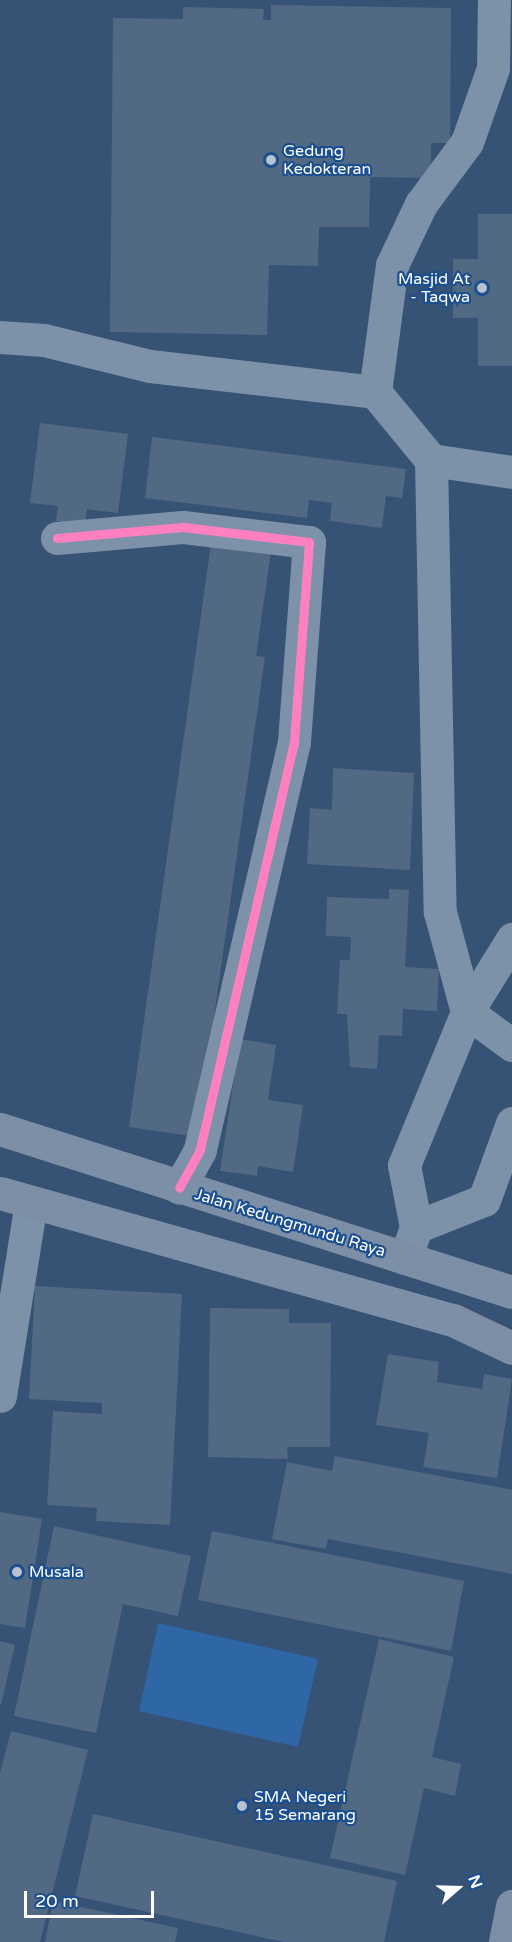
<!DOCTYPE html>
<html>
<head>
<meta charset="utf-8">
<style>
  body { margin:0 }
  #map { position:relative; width:512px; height:1942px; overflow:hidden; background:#365274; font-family:"Varela Round",sans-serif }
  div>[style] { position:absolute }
  .green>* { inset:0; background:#2f66a5 }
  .building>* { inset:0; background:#526984 }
  .minor>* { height:33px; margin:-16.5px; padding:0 16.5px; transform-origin:16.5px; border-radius:16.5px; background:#7d92a8 }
  .major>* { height:33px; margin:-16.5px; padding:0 16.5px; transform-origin:16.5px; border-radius:16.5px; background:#7d8ea7 }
  .cycleway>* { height:9px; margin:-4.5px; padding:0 4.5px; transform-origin:4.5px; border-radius:4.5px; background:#ff80c0 }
  .dots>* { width:16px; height:16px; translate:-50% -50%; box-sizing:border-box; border:3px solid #1b4f8f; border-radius:50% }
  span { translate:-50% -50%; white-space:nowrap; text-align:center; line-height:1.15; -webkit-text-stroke:4.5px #1b4f8f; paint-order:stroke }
  .poi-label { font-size:16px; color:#fff }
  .left { translate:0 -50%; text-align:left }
  .right { translate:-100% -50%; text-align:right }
  .street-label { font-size:16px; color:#fff }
  .north { position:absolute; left:428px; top:1858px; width:60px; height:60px; -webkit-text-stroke:4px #1b4f8f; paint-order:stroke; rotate:70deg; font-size:16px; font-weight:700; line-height:24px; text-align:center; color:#fff }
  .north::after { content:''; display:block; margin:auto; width:21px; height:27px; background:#fff; clip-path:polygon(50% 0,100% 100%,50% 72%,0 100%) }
  .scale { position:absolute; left:24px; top:1891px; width:130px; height:27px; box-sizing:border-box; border:3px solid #fff; border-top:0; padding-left:8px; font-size:18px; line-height:21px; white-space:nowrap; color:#fff; -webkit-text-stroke:4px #1b4f8f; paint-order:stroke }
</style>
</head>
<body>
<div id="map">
  <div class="green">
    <i style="clip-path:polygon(158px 1623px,318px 1659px,298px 1747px,139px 1711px)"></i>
  </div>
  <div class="building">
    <i style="clip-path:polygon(271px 5px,451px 8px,450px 143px,431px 143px,431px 178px,370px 177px,369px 227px,319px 227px,318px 266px,269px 265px,267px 335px,110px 332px,113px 18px,183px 19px,183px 7px,264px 9px,263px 20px,271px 20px)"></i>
    <i style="clip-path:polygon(478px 214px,512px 214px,512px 366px,478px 366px,478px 318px,453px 318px,453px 259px,478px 259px)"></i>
    <i style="clip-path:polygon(40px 423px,128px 434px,118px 513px,87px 509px,85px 525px,56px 521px,58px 506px,30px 503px)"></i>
    <i style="clip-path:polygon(152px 437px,406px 469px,402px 498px,386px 496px,382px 528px,330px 521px,332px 503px,309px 500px,307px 518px,145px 498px)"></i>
    <i style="clip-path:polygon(211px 544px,271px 552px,256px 656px,265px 657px,197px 1137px,129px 1127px)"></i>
    <i style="clip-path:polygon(333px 768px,414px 773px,410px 870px,307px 864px,310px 808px,332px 810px)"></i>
    <i style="clip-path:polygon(389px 889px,409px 890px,405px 967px,439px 969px,437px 1011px,403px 1009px,402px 1036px,379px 1035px,377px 1069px,350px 1067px,347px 1014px,337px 1014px,340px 960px,350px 960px,351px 937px,326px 936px,327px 897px,389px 899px)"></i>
    <i style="clip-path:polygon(240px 1039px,276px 1045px,268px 1100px,303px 1105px,293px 1172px,258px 1166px,257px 1176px,220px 1171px)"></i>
    <i style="clip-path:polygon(35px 1286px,182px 1294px,170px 1525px,96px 1521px,97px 1508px,47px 1505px,53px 1411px,102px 1414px,102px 1403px,29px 1399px)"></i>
    <i style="clip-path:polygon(210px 1308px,289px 1309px,289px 1323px,331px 1323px,330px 1447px,287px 1447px,288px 1459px,208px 1457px)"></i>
    <i style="clip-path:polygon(388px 1354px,439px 1362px,437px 1382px,482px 1389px,484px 1374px,512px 1379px,497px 1478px,423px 1467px,429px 1433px,376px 1425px)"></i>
    <i style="clip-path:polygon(335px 1456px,512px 1490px,512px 1574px,328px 1539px,326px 1549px,272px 1539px,287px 1462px,332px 1471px)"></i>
    <i style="clip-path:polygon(0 1512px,42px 1519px,25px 1628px,0 1624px)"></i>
    <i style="clip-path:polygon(54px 1526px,191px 1556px,178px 1616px,123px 1604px,96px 1733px,14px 1716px)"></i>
    <i style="clip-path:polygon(212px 1531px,464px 1581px,451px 1651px,198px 1600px)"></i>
    <i style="clip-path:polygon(379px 1639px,454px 1657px,432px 1757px,461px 1764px,455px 1796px,424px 1788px,405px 1875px,330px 1858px)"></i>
    <i style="clip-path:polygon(0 1641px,15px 1645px,1px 1705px,0 1704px)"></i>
    <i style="clip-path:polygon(11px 1731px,88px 1750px,40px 1942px,0 1942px,0 1773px)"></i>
    <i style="clip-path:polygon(93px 1814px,397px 1881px,384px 1942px,284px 1942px,75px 1896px)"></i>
    <i style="clip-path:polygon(53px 1901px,178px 1928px,175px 1942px,45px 1942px)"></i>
  </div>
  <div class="minor">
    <i style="left:0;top:337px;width:44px;rotate:3.9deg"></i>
    <i style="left:44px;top:340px;width:109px;rotate:13.8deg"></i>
    <i style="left:150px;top:366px;width:226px;rotate:6.6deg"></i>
    <i style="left:375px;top:392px;width:88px;rotate:50.5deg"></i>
    <i style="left:431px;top:460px;width:452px;rotate:88.9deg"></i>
    <i style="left:440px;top:912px;width:104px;rotate:74.9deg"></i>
    <i style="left:467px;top:1012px;width:56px;rotate:36.3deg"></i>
    <i style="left:375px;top:392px;width:128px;rotate:-82.4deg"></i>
    <i style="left:392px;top:265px;width:68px;rotate:-64.6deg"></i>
    <i style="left:421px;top:204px;width:77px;rotate:-53.4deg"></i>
    <i style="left:467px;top:142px;width:78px;rotate:-70.6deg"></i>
    <i style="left:493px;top:68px;width:68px;rotate:-89.2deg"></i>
    <i style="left:431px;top:460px;width:82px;rotate:8.4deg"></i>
    <i style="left:57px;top:538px;width:126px;rotate:-5deg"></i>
    <i style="left:183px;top:527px;width:127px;rotate:6.8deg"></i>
    <i style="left:309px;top:542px;width:201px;rotate:94.3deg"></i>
    <i style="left:294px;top:742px;width:419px;rotate:103deg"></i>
    <i style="left:200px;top:1150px;width:43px;rotate:118.9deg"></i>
    <i style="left:416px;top:1227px;width:73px;rotate:-21.7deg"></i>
    <i style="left:484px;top:1200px;width:82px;rotate:-70deg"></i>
    <i style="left:405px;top:1258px;width:33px;rotate:-70deg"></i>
    <i style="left:416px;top:1227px;width:63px;rotate:-101deg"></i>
    <i style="left:404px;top:1165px;width:165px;rotate:-67.6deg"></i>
    <i style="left:467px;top:1012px;width:86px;rotate:-58.3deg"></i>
    <i style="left:0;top:1396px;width:195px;rotate:-80.9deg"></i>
  </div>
  <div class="major">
    <i style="left:0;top:1129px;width:537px;rotate:17.66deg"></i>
    <i style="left:0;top:1193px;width:470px;rotate:15.7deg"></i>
    <i style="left:453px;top:1320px;width:65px;rotate:25.4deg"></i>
    <i style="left:505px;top:1942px;width:37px;rotate:-79deg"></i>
  </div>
  <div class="cycleway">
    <i style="left:57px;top:538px;width:126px;rotate:-5deg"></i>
    <i style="left:183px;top:527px;width:127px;rotate:6.8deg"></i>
    <i style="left:309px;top:542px;width:201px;rotate:94.3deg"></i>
    <i style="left:294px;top:742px;width:419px;rotate:103deg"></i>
    <i style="left:200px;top:1150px;width:43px;rotate:118.9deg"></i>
  </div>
  <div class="dots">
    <i style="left:271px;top:160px;background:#b9c2ce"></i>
    <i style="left:482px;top:288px;background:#b9c2ce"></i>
    <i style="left:17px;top:1572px;background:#b9c2ce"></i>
    <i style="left:242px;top:1806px;background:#b9c2ce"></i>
  </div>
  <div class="poi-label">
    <span class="left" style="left:283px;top:160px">Gedung<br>Kedokteran</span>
    <span class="right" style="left:470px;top:288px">Masjid At<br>- Taqwa</span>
    <span class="left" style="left:29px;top:1572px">Musala</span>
    <span class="left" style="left:254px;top:1806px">SMA Negeri<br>15 Semarang</span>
  </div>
  <div class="street-label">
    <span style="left:290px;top:1223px;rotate:17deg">Jalan Kedungmundu Raya</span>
  </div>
  <div class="north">N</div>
  <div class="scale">20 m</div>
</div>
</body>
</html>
